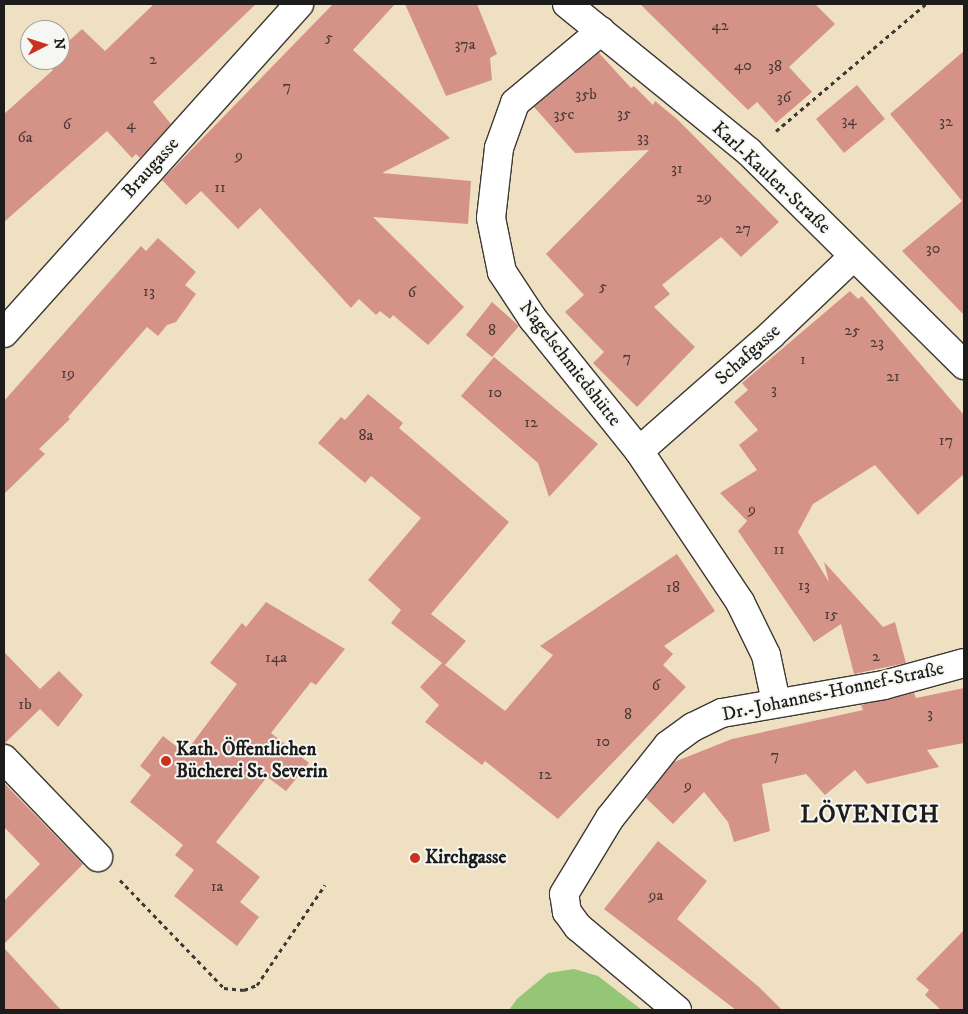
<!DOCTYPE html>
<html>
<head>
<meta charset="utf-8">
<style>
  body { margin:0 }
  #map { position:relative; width:968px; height:1014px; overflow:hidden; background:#efe0c2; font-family:"IM FELL DW Pica",serif }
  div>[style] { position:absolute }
  .green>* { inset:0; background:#94c676 }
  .building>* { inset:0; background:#d59388 }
  .path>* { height:3px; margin-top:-1.5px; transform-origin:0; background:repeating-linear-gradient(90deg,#3c3935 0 4px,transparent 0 8px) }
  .roads { filter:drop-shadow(1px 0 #3c3935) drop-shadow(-1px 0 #3c3935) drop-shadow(0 1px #3c3935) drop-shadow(0 -1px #3c3935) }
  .street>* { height:28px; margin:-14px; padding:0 14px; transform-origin:14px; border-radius:14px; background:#fff }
  .dots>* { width:14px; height:14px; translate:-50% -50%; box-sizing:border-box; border:2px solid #f6f6f2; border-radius:50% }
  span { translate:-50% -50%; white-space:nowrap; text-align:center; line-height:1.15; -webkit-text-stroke:4px #f6f6f2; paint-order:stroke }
  .number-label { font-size:16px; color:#4a3a37 }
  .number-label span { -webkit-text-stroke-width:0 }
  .street-label { font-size:19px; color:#1c1c1c }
  .poi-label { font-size:19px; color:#1c1c1c; font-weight:700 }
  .left { translate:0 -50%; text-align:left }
  .district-label { font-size:24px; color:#1c1c1c; font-weight:700; letter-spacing:1px }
  .frame { position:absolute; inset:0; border:5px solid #1c1c1c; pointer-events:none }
  .north { position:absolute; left:20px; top:20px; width:50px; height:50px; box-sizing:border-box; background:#f6f6f2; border:1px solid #9f9f9c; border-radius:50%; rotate:85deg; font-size:14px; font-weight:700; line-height:20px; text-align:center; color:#1c1c1c }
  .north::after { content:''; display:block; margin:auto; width:18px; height:22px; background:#c8321e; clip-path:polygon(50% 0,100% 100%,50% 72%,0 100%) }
</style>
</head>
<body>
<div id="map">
  <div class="green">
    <i style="clip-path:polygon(574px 969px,598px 976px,642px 1010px,509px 1010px,517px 999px,548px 973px)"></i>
  </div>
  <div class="building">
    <i style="clip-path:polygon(154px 4px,256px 4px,153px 102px,171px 124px,140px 158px,136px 154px,132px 158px,107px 131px,4px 222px,4px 114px,53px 70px,50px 67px,60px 60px,60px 49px,82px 29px,105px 51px)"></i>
    <i style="clip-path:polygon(333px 4px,395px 4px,353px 50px,450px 138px,382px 173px,471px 181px,468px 224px,373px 217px,464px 307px,428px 345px,393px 315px,390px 319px,380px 311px,376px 315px,359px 299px,351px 308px,260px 208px,238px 229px,201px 191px,186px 205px,162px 180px)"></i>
    <i style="clip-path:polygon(405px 4px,477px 4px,497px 54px,490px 58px,492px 80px,446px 96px)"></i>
    <i style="clip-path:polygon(640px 4px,815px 4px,835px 24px,789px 67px,812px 92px,776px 123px,757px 102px,748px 110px)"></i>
    <i style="clip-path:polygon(964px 51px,964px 315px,902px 251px,962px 201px,890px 114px)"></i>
    <i style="clip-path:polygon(599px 53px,631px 88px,634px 86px,653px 105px,655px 101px,678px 120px,779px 222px,741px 257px,721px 237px,662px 285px,670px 294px,654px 307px,695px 347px,637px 407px,593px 363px,604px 352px,565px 312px,584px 295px,546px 254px,649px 150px,575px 153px,534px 107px)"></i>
    <i style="clip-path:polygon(857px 85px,885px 119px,844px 153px,816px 119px)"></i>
    <i style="clip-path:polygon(158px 238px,196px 272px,185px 285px,196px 294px,176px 322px,167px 325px,158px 336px,147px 327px,68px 417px,70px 419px,39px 449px,45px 454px,4px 494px,4px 401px,141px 246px,146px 251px)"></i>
    <i style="clip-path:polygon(850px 291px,858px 299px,862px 296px,964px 415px,964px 474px,918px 515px,875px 465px,813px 504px,798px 532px,829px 582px,824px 562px,883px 627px,895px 622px,906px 663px,854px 674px,841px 624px,814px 642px,738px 531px,747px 521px,720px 493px,757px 470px,739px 445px,758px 430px,734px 402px,748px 390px,742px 383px)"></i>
    <i style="clip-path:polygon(492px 302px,519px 326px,492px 357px,466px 335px)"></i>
    <i style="clip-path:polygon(494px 357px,598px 444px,549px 497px,538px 463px,461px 396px)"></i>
    <i style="clip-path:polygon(368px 394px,403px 423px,399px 428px,509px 522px,431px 614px,466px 641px,445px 665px,505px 711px,553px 655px,540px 646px,677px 554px,715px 611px,664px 646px,673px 654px,663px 665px,686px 687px,558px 819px,485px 761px,482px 765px,425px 722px,439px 705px,420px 687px,442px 663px,391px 623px,401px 610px,368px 580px,421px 518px,371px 476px,365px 483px,318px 443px,341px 417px,345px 420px)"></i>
    <i style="clip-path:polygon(266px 602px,345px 649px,316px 685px,311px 682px,271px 733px,309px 763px,286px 791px,267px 777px,216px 842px,260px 877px,240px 902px,259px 917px,237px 946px,174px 896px,194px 870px,175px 855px,183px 845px,130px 802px,151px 775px,140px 766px,163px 736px,185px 753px,237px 684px,210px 663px,242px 623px,246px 627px)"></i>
    <i style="clip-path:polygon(4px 652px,40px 689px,59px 671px,83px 695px,58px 727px,40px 709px,4px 744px)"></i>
    <i style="clip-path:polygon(964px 688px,964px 743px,927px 750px,939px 767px,867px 784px,855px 770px,825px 795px,806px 774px,762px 784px,770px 831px,734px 842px,728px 822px,704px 792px,673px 824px,646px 798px,674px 762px,732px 739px,863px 710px,861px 705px,914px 693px,916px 698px)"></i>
    <i style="clip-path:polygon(4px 783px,83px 864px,4px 944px,4px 901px,40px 864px,4px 827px)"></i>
    <i style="clip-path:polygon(658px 841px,707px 881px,677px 919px,759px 987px,782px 1010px,736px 1010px,604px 909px)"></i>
    <i style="clip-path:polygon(964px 930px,964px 1010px,941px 1010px,925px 995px,929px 990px,916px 979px)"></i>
    <i style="clip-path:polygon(4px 948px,61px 1010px,4px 1010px)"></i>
  </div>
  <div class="path">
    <i style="left:776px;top:131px;width:197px;rotate:-40.3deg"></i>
    <i style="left:120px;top:880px;width:150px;rotate:46.1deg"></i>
    <i style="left:224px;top:988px;width:20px;rotate:6deg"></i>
    <i style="left:244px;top:990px;width:14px;rotate:-21deg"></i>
    <i style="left:257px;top:985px;width:121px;rotate:-55.8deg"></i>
  </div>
  <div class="roads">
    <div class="street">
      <i style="left:567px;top:4px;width:235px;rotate:39.1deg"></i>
      <i style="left:749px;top:152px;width:303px;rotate:44.7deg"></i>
      <i style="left:601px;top:31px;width:112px;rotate:140.1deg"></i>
      <i style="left:515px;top:103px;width:48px;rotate:109.6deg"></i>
      <i style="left:499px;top:148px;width:70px;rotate:96.5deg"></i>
      <i style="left:491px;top:218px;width:55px;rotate:78.5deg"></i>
      <i style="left:502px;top:272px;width:56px;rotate:56.6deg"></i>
      <i style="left:533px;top:319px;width:169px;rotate:51.2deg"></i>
      <i style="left:639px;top:451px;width:182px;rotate:56.2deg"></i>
      <i style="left:740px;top:602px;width:59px;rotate:63.9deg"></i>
      <i style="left:766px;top:655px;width:48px;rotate:78deg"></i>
      <i style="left:4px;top:333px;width:442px;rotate:-48.1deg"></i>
      <i style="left:639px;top:451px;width:177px;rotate:-41.3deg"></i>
      <i style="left:772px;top:334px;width:113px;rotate:-43.6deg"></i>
      <i style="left:4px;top:759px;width:136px;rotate:46.2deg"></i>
      <i style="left:677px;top:1010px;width:129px;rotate:-140deg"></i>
      <i style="left:578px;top:927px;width:19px;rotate:-126deg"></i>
      <i style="left:567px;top:912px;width:18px;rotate:-99deg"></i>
      <i style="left:564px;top:894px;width:89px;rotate:-58.8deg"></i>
      <i style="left:610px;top:818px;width:93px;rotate:-51.5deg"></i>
      <i style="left:668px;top:745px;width:31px;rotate:-36deg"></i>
      <i style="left:693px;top:727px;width:32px;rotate:-26deg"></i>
      <i style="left:722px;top:713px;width:164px;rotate:-9.8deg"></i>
      <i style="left:884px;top:685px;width:83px;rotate:-15.4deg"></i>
    </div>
  </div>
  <div class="dots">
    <i style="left:166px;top:761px;background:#c8321e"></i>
    <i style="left:415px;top:858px;background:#c8321e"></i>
  </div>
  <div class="number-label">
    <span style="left:720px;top:25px">42</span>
    <span style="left:329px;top:37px">5</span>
    <span style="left:465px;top:44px">37a</span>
    <span style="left:153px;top:59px">2</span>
    <span style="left:743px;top:65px">40</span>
    <span style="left:775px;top:66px">38</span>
    <span style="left:287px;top:86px">7</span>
    <span style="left:586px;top:94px">35b</span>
    <span style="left:784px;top:97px">36</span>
    <span style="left:624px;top:113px">35</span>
    <span style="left:564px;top:114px">35c</span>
    <span style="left:849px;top:120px">34</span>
    <span style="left:946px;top:121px">32</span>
    <span style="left:67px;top:124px">6</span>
    <span style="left:131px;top:124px">4</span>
    <span style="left:25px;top:137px">6a</span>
    <span style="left:643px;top:137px">33</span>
    <span style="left:239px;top:155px">9</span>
    <span style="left:677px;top:168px">31</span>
    <span style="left:220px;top:187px">11</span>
    <span style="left:704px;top:197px">29</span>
    <span style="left:743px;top:228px">27</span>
    <span style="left:933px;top:248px">30</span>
    <span style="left:603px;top:286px">5</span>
    <span style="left:149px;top:291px">13</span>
    <span style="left:412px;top:292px">6</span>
    <span style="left:492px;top:330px">8</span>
    <span style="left:852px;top:330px">25</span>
    <span style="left:877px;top:342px">23</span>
    <span style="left:627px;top:357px">7</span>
    <span style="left:803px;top:359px">1</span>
    <span style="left:68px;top:373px">19</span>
    <span style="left:893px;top:376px">21</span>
    <span style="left:774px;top:389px">3</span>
    <span style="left:495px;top:392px">10</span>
    <span style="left:531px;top:422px">12</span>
    <span style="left:366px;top:435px">8a</span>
    <span style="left:946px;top:440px">17</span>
    <span style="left:752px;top:509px">9</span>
    <span style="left:779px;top:549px">11</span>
    <span style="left:804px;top:585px">13</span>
    <span style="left:673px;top:587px">18</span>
    <span style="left:831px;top:614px">15</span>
    <span style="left:876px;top:656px">2</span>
    <span style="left:276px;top:657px">14a</span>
    <span style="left:656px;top:685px">6</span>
    <span style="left:25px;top:704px">1b</span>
    <span style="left:930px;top:713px">3</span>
    <span style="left:628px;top:714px">8</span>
    <span style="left:603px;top:741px">10</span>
    <span style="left:775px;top:755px">7</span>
    <span style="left:545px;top:774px">12</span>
    <span style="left:688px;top:785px">9</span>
    <span style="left:217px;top:886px">1a</span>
    <span style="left:656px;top:895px">9a</span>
  </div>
  <div class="street-label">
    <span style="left:151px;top:168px;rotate:-48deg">Braugasse</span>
    <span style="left:771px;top:178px;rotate:43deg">Karl-Kaulen-Straße</span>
    <span style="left:748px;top:355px;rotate:-42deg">Schafgasse</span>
    <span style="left:570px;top:364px;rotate:52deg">Nagelschmiedshütte</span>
    <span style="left:833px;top:692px;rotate:-12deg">Dr.-Johannes-Honnef-Straße</span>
  </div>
  <div class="poi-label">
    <span class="left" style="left:176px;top:761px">Kath. Öffentlichen<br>Bücherei St. Severin</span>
    <span class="left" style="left:425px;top:858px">Kirchgasse</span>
  </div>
  <div class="district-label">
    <span style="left:870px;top:816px">LÖVENICH</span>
  </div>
  <div class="frame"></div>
  <div class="north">N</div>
</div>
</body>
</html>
